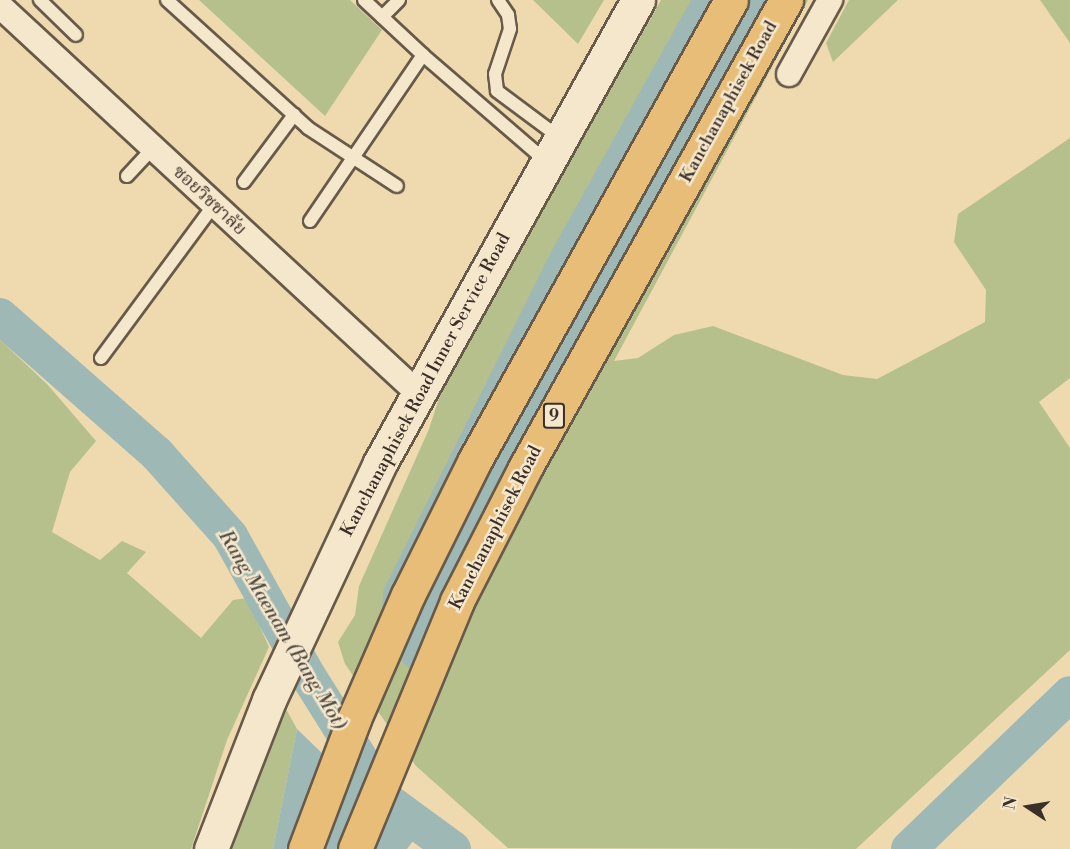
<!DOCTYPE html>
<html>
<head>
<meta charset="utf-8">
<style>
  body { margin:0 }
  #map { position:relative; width:1070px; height:849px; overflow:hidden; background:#efdaaf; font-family:"Libre Bodoni","Noto Serif Thai",serif }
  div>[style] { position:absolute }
  .green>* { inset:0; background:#b6c08d }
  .water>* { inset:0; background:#9eb8b5 }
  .canal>* { height:21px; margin:-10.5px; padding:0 10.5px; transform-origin:10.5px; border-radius:10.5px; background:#9eb8b5 }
  .river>* { height:36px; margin:-18px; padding:0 18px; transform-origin:18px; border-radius:18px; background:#9eb8b5 }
  .roads { filter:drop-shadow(2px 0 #685a4a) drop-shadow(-2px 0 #685a4a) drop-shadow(0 2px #685a4a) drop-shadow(0 -2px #685a4a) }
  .service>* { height:12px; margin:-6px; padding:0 6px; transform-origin:6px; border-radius:6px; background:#f5e7cb }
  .minor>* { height:24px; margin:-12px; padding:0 12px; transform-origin:12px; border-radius:12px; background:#f5e7cb }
  .secondary>* { height:33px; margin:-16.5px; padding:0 16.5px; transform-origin:16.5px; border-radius:16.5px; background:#f5e7cb }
  .motorway>* { height:33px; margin:-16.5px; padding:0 16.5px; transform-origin:16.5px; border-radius:16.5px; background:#e8bd78 }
  span { translate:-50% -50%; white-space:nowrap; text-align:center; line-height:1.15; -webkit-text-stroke:5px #f5e7cb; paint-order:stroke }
  .shield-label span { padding:2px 4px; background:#f5e7cb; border:2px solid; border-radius:4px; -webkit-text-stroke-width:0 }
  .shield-label { font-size:16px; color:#3b2f29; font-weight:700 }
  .street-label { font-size:18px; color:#3b2f29 }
  .water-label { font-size:20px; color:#4f4a45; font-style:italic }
  .north { position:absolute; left:998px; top:777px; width:60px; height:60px; -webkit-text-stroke:4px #f5e7cb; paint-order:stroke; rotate:282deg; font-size:16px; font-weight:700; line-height:24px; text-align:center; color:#3b2f29 }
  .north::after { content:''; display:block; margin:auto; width:21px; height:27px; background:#3b2f29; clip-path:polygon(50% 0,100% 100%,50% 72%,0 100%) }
</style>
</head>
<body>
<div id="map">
  <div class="green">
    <i style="clip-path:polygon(199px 0,350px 0,382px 30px,325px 116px)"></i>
    <i style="clip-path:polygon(533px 0,604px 0,578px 44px)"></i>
    <i style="clip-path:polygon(661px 0,808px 0,614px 361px,638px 358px,674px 335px,713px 326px,843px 375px,877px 379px,985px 322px,986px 290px,954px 242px,958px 214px,1070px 138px,1070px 378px,1039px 402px,1070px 448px,1070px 650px,856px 849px,508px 848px,416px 766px,345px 664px,338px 642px,355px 615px,359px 586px,429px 429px,442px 389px)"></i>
    <i style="clip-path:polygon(849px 0,898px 0,833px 62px,826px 43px)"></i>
    <i style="clip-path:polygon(1040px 0,1070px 0,1070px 43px)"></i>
    <i style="clip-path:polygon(0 340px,47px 384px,96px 441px,70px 472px,52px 532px,100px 560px,122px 541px,146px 552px,127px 573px,201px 638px,233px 600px,247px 598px,269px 647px,227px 740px,191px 849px,0 849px)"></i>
    <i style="clip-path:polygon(281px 700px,297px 729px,273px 849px,230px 849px)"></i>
  </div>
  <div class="water">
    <i style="clip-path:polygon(691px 0,802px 0,413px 671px,403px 663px,382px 626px,383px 591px,551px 252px)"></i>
    <i style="clip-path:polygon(297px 729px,413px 841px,407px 849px,273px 849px)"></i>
  </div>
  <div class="canal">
    <i style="left:358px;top:756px;width:59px;rotate:89deg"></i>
  </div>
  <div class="river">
    <i style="left:0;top:316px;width:209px;rotate:41.3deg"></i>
    <i style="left:157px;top:454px;width:110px;rotate:48.3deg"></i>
    <i style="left:230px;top:536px;width:154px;rotate:60.9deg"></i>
    <i style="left:305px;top:671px;width:152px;rotate:57.9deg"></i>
    <i style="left:386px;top:800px;width:83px;rotate:36.2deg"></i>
    <i style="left:909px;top:849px;width:223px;rotate:-43.9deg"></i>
  </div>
  <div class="roads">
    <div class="service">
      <i style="left:40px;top:0;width:50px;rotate:44.2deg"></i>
      <i style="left:167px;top:0;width:190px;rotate:42.2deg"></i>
      <i style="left:308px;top:128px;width:106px;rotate:33.1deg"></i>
      <i style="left:364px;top:0;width:81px;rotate:43deg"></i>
      <i style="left:498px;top:0;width:18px;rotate:56deg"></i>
      <i style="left:508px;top:15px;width:14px;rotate:82deg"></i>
      <i style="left:510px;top:29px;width:47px;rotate:108.4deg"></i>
      <i style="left:495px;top:74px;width:17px;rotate:83deg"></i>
      <i style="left:497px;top:91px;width:79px;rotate:36.7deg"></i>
      <i style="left:382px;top:17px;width:24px;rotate:-45deg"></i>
      <i style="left:127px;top:176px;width:38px;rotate:-47deg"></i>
      <i style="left:244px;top:182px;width:84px;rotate:-53.3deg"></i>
      <i style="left:310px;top:221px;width:201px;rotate:-55.8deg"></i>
      <i style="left:423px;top:55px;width:164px;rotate:40.8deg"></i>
      <i style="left:101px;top:358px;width:190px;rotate:-53.6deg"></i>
    </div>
    <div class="minor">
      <i style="left:0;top:6px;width:571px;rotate:42.8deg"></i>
      <i style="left:789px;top:74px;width:85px;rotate:-61deg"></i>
    </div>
    <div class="secondary">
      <i style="left:211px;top:849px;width:160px;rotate:-68.7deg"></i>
      <i style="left:269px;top:700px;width:262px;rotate:-64.9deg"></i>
      <i style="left:380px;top:463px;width:530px;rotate:-60.87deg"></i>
    </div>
    <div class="motorway">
      <i style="left:305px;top:849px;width:139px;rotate:-69.3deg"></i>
      <i style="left:354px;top:719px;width:135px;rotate:-66.5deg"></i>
      <i style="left:408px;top:595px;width:151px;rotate:-63.6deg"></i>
      <i style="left:475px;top:460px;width:526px;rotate:-60.9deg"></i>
      <i style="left:355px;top:849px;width:268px;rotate:-67.6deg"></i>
      <i style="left:457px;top:601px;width:149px;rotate:-62.9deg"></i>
      <i style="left:525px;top:468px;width:536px;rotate:-60.85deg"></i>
    </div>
  </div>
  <div class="shield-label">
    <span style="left:554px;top:416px">9</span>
  </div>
  <div class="street-label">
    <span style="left:729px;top:102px;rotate:-61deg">Kanchanaphisek Road</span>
    <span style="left:209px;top:201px;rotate:43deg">ซอยวิชชาลัย</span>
    <span style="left:426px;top:385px;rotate:-62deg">Kanchanaphisek Road Inner Service Road</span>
    <span style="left:496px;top:528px;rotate:-63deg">Kanchanaphisek Road</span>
  </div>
  <div class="water-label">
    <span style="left:282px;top:630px;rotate:59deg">Rang Maenam (Bang Mot)</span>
  </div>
  <div class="north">N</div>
</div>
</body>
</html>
